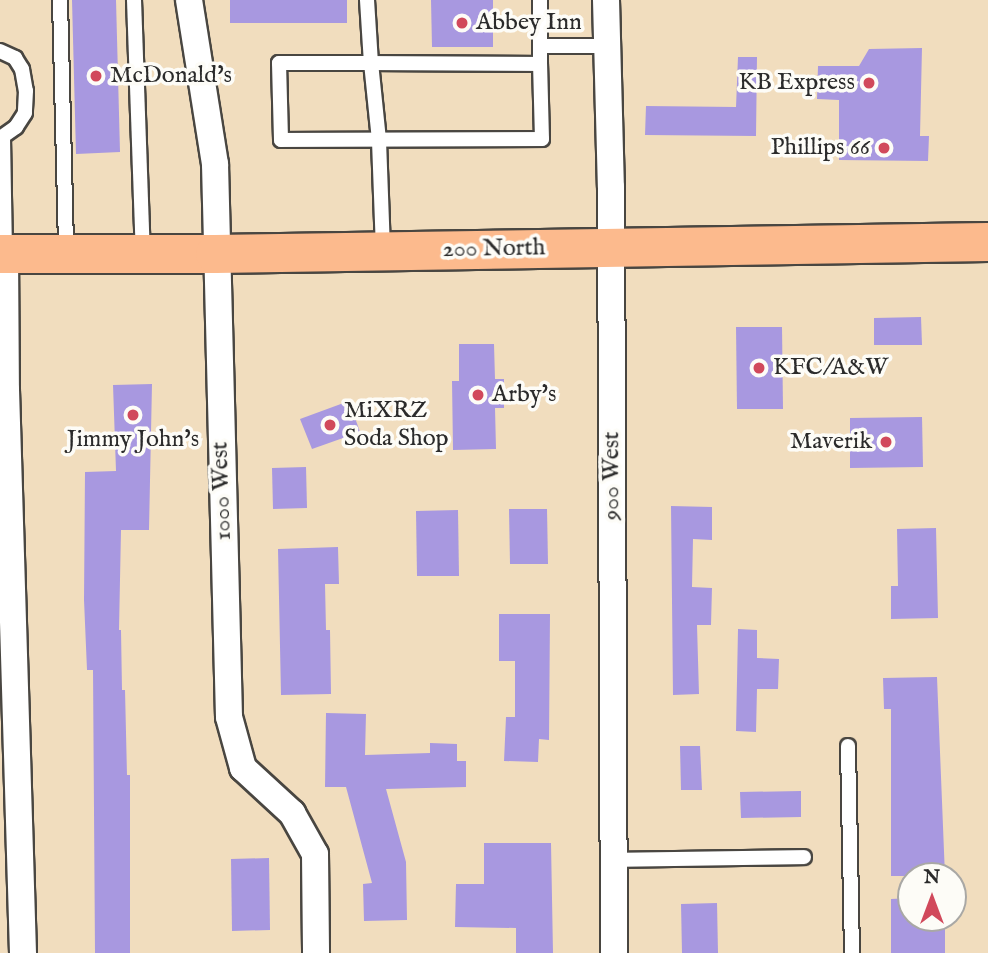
<!DOCTYPE html>
<html>
<head>
<meta charset="utf-8">
<style>
  body { margin:0 }
  #map { position:relative; width:988px; height:953px; overflow:hidden; background:#f1ddbe; font-family:"IM FELL English",serif }
  div>[style] { position:absolute }
  .building>* { inset:0; background:#a898e0 }
  .roads { filter:drop-shadow(2px 0 #494641) drop-shadow(-2px 0 #494641) drop-shadow(0 2px #494641) drop-shadow(0 -2px #494641) }
  .service>* { height:14px; margin:-7px; padding:0 7px; transform-origin:7px; border-radius:7px; background:#fff }
  .minor>* { height:26px; margin:-13px; padding:0 13px; transform-origin:13px; border-radius:13px; background:#fff }
  .primary>* { height:38px; margin:-19px; padding:0 19px; transform-origin:19px; border-radius:19px; background:#fcba8d }
  .dots>* { width:19px; height:19px; translate:-50% -50%; box-sizing:border-box; border:4px solid #fdfcf7; border-radius:50% }
  span { translate:-50% -50%; white-space:nowrap; text-align:center; line-height:1.15; -webkit-text-stroke:7px #fdfcf7; paint-order:stroke }
  .poi-label { font-size:24px; color:#2b2b2b }
  .left { translate:0 -50%; text-align:left }
  .right { translate:-100% -50%; text-align:right }
  .street-label { font-size:24px; color:#2b2b2b }
  .north { position:absolute; left:897px; top:862px; width:70px; height:70px; box-sizing:border-box; background:#fdfcf7; border:2px solid #a9a8a5; border-radius:50%; rotate:0deg; font-size:19px; font-weight:700; line-height:28px; text-align:center; color:#2b2b2b }
  .north::after { content:''; display:block; margin:auto; width:24px; height:32px; background:#d1495b; clip-path:polygon(50% 0,100% 100%,50% 72%,0 100%) }
</style>
</head>
<body>
<div id="map">
  <div class="building">
    <i style="clip-path:polygon(72px 0,116px 0,120px 152px,76px 154px)"></i>
    <i style="clip-path:polygon(230px 0,347px 0,347px 23px,230px 23px)"></i>
    <i style="clip-path:polygon(431px 0,493px 0,493px 47px,432px 47px)"></i>
    <i style="clip-path:polygon(922px 48px,920px 136px,929px 136px,928px 161px,839px 160px,839px 100px,817px 99px,818px 66px,859px 66px,869px 49px)"></i>
    <i style="clip-path:polygon(738px 57px,757px 57px,756px 136px,645px 135px,646px 106px,736px 107px)"></i>
    <i style="clip-path:polygon(921px 317px,922px 345px,874px 345px,874px 318px)"></i>
    <i style="clip-path:polygon(736px 327px,782px 327px,783px 409px,737px 409px)"></i>
    <i style="clip-path:polygon(459px 344px,494px 344px,495px 379px,504px 379px,504px 408px,495px 408px,496px 449px,453px 450px,452px 381px,459px 381px)"></i>
    <i style="clip-path:polygon(152px 384px,149px 530px,121px 530px,119px 630px,121px 630px,122px 690px,125px 690px,127px 775px,130px 775px,130px 953px,95px 953px,93px 670px,87px 670px,84px 600px,85px 472px,116px 471px,113px 385px)"></i>
    <i style="clip-path:polygon(349px 401px,360px 432px,312px 449px,300px 419px)"></i>
    <i style="clip-path:polygon(922px 417px,923px 467px,850px 468px,850px 418px)"></i>
    <i style="clip-path:polygon(306px 467px,307px 508px,273px 509px,272px 468px)"></i>
    <i style="clip-path:polygon(671px 506px,712px 507px,712px 540px,693px 539px,692px 587px,712px 588px,711px 625px,697px 625px,699px 694px,673px 695px)"></i>
    <i style="clip-path:polygon(509px 509px,547px 509px,548px 564px,510px 564px)"></i>
    <i style="clip-path:polygon(458px 510px,459px 576px,417px 576px,416px 511px)"></i>
    <i style="clip-path:polygon(936px 528px,938px 618px,891px 619px,891px 586px,898px 586px,897px 529px)"></i>
    <i style="clip-path:polygon(338px 547px,339px 584px,325px 584px,326px 630px,330px 630px,331px 694px,281px 695px,278px 549px)"></i>
    <i style="clip-path:polygon(499px 614px,550px 614px,549px 740px,539px 739px,538px 762px,504px 761px,506px 717px,515px 717px,515px 661px,499px 661px)"></i>
    <i style="clip-path:polygon(738px 629px,757px 630px,757px 658px,779px 659px,778px 689px,757px 689px,756px 732px,736px 731px)"></i>
    <i style="clip-path:polygon(937px 677px,945px 876px,891px 876px,891px 709px,884px 709px,883px 678px)"></i>
    <i style="clip-path:polygon(326px 713px,366px 714px,365px 755px,430px 753px,430px 743px,457px 744px,457px 761px,466px 761px,466px 787px,386px 789px,406px 862px,407px 920px,364px 921px,363px 884px,372px 883px,346px 787px,325px 787px)"></i>
    <i style="clip-path:polygon(680px 746px,700px 746px,702px 790px,681px 790px)"></i>
    <i style="clip-path:polygon(801px 791px,801px 817px,741px 818px,740px 792px)"></i>
    <i style="clip-path:polygon(484px 843px,551px 843px,553px 953px,516px 953px,516px 928px,455px 927px,456px 884px,484px 884px)"></i>
    <i style="clip-path:polygon(269px 858px,270px 930px,232px 931px,231px 859px)"></i>
    <i style="clip-path:polygon(911px 898px,911px 918px,945px 918px,945px 953px,891px 953px,891px 899px)"></i>
    <i style="clip-path:polygon(717px 903px,718px 953px,682px 953px,681px 904px)"></i>
  </div>
  <div class="roads">
    <div class="service">
      <i style="left:60px;top:0;width:254px;rotate:88.6deg"></i>
      <i style="left:134px;top:0;width:253px;rotate:88deg"></i>
      <i style="left:367px;top:0;width:63px;rotate:86.4deg"></i>
      <i style="left:371px;top:63px;width:92px;rotate:180deg"></i>
      <i style="left:279px;top:63px;width:77px;rotate:88.5deg"></i>
      <i style="left:281px;top:140px;width:261px;rotate:-0.2deg"></i>
      <i style="left:542px;top:139px;width:75px;rotate:-91.5deg"></i>
      <i style="left:540px;top:46px;width:68px"></i>
      <i style="left:0;top:51px;width:17px;rotate:25deg"></i>
      <i style="left:15px;top:58px;width:13px;rotate:58deg"></i>
      <i style="left:22px;top:69px;width:22px;rotate:80deg"></i>
      <i style="left:26px;top:91px;width:22px;rotate:93deg"></i>
      <i style="left:25px;top:113px;width:17px;rotate:123deg"></i>
      <i style="left:16px;top:127px;width:19px;rotate:145deg"></i>
      <i style="left:3px;top:138px;width:114px;rotate:89deg"></i>
      <i style="left:383px;top:250px;width:110px;rotate:-92.1deg"></i>
      <i style="left:379px;top:140px;width:77px;rotate:-95.9deg"></i>
      <i style="left:371px;top:63px;width:169px;rotate:0.3deg"></i>
      <i style="left:540px;top:64px;width:64px;rotate:-90deg"></i>
      <i style="left:848px;top:746px;width:207px;rotate:88.9deg"></i>
      <i style="left:613px;top:860px;width:191px;rotate:-0.9deg"></i>
    </div>
    <div class="minor">
      <i style="left:189px;top:0;width:166px;rotate:81deg"></i>
      <i style="left:215px;top:164px;width:553px;rotate:88.55deg"></i>
      <i style="left:229px;top:717px;width:53px;rotate:74.6deg"></i>
      <i style="left:243px;top:768px;width:67px;rotate:42.6deg"></i>
      <i style="left:292px;top:813px;width:47px;rotate:60.7deg"></i>
      <i style="left:315px;top:854px;width:99px;rotate:89.4deg"></i>
      <i style="left:606px;top:0;width:187px;rotate:88.5deg"></i>
      <i style="left:611px;top:187px;width:766px;rotate:89.78deg"></i>
      <i style="left:5px;top:254px;width:136px;rotate:89.6deg"></i>
      <i style="left:6px;top:390px;width:563px;rotate:88.27deg"></i>
    </div>
    <div class="primary">
      <i style="left:0;top:254px;width:215px"></i>
      <i style="left:215px;top:254px;width:773px;rotate:-0.89deg"></i>
    </div>
  </div>
  <div class="dots">
    <i style="left:462px;top:23px;background:#d1495b"></i>
    <i style="left:96px;top:76px;background:#d1495b"></i>
    <i style="left:869px;top:83px;background:#d1495b"></i>
    <i style="left:884px;top:148px;background:#d1495b"></i>
    <i style="left:759px;top:368px;background:#d1495b"></i>
    <i style="left:478px;top:395px;background:#d1495b"></i>
    <i style="left:133px;top:415px;background:#d1495b"></i>
    <i style="left:330px;top:425px;background:#d1495b"></i>
    <i style="left:886px;top:442px;background:#d1495b"></i>
  </div>
  <div class="poi-label">
    <span class="left" style="left:476px;top:23px">Abbey Inn</span>
    <span class="left" style="left:110px;top:76px">McDonald's</span>
    <span class="right" style="left:855px;top:83px">KB Express</span>
    <span class="right" style="left:870px;top:148px">Phillips 66</span>
    <span class="left" style="left:773px;top:368px">KFC/A&amp;W</span>
    <span class="left" style="left:492px;top:395px">Arby's</span>
    <span class="left" style="left:344px;top:425px">MiXRZ<br>Soda Shop</span>
    <span style="left:133px;top:440px">Jimmy John's</span>
    <span class="right" style="left:872px;top:442px">Maverik</span>
  </div>
  <div class="street-label">
    <span style="left:494px;top:249px;rotate:-1deg">200 North</span>
    <span style="left:612px;top:476px;rotate:-90deg">900 West</span>
    <span style="left:222px;top:491px;rotate:-92deg">1000 West</span>
  </div>
  <div class="north">N</div>
</div>
</body>
</html>
